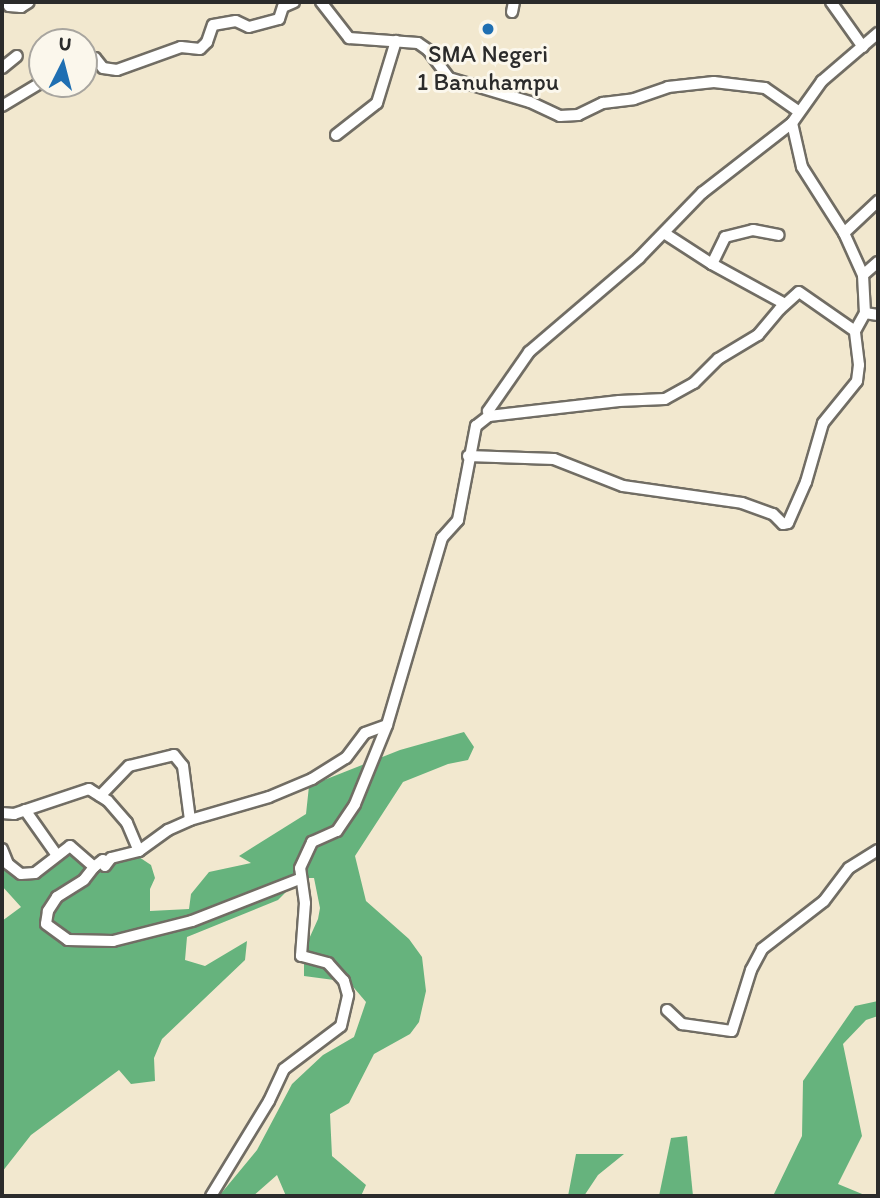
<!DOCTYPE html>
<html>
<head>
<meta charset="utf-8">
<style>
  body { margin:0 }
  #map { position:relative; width:880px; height:1198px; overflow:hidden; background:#f2e8cf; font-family:Itim,sans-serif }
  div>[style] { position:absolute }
  .forest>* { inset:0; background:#66b37d }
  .roads { filter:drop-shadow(2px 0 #716d64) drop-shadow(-2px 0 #716d64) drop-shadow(0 2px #716d64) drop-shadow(0 -2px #716d64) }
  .minor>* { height:10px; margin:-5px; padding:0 5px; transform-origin:5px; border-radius:5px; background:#fff }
  .dots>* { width:19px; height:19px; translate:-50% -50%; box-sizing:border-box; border:4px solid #fbf7ec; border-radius:50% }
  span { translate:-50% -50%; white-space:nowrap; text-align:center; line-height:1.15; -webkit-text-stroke:6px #fbf7ec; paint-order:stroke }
  .poi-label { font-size:24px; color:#2b2b2b }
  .frame { position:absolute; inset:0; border:4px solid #2b2b2b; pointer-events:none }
  .north { position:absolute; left:28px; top:28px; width:70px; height:70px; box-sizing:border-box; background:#fbf7ec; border:2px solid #a8a59f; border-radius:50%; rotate:6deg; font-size:19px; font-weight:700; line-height:28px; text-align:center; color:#2b2b2b }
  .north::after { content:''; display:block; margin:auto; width:24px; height:32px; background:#1f6fb2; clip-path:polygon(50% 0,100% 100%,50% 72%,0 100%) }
</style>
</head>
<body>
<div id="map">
  <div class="forest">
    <i style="clip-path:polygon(464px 732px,474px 747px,468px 760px,448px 764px,403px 782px,355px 856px,366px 901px,409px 939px,422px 957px,426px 991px,419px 1022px,410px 1034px,374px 1054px,349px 1103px,330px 1114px,332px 1156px,366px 1185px,361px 1196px,286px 1196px,277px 1175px,253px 1196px,219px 1196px,257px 1150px,292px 1084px,323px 1055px,354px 1037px,366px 1002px,349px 982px,304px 976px,304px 950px,318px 919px,320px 908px,314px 878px,300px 878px,278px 900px,187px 937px,185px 960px,205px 966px,247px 941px,245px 960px,162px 1039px,154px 1058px,155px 1081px,131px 1084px,119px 1070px,31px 1135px,2px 1172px,2px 921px,21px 907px,2px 886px,2px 840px,10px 862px,27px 875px,66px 852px,76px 853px,96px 864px,98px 870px,136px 855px,151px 865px,155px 878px,150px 889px,150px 911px,189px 909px,191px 894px,209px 872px,251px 863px,239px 856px,306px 814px,309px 786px,400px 750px)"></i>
    <i style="clip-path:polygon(878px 1001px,878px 1016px,866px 1020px,843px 1044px,862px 1136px,838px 1184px,867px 1196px,773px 1196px,802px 1136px,803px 1081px,855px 1006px)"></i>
    <i style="clip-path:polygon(687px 1136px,693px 1196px,659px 1196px,671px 1138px)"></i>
    <i style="clip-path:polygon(576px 1154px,624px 1154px,598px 1175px,584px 1196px,568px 1196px)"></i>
  </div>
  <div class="roads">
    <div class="minor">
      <i style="left:8px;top:2px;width:4px;rotate:76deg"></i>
      <i style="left:9px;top:6px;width:12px;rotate:5deg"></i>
      <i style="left:21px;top:7px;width:9px;rotate:-32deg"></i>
      <i style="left:321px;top:2px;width:46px;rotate:52.1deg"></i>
      <i style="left:349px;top:38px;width:69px;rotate:4.1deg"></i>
      <i style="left:418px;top:43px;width:12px;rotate:35deg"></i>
      <i style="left:428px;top:50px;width:35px;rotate:53deg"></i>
      <i style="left:449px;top:78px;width:84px;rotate:16.5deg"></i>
      <i style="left:530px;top:102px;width:33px;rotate:25deg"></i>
      <i style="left:560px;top:116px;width:18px;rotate:-3deg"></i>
      <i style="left:578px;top:115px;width:28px;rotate:-26deg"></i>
      <i style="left:603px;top:103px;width:31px;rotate:-7deg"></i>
      <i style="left:634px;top:99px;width:36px;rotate:-19deg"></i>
      <i style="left:668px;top:87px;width:46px;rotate:-6.2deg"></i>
      <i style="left:714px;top:82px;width:51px;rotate:6.7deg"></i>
      <i style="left:765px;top:88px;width:40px;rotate:34.9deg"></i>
      <i style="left:831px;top:2px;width:55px;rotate:54.6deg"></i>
      <i style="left:512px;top:12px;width:10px;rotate:-79deg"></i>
      <i style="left:84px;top:65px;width:13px;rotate:-32deg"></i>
      <i style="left:95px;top:58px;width:13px;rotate:51deg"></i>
      <i style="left:103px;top:68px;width:14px;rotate:8deg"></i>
      <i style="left:117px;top:70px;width:68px;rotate:-19.8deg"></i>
      <i style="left:181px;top:47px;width:19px;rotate:6deg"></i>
      <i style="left:200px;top:49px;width:10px;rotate:-45deg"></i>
      <i style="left:207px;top:42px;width:18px;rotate:-71deg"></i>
      <i style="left:213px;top:25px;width:23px;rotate:-10deg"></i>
      <i style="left:236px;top:21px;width:14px;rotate:25deg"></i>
      <i style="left:249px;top:27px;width:31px;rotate:-15deg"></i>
      <i style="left:279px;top:19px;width:13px;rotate:-72deg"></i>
      <i style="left:283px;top:7px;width:12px;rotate:-24deg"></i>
      <i style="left:2px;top:68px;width:19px;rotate:-39deg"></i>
      <i style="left:2px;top:106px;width:47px;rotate:-31deg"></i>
      <i style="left:792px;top:123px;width:45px;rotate:77.2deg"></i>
      <i style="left:802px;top:167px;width:78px;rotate:57.5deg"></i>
      <i style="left:844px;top:233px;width:46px;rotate:65.7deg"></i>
      <i style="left:863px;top:275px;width:38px;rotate:87deg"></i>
      <i style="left:865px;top:313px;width:13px;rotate:9deg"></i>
      <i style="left:336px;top:135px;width:52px;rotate:-38deg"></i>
      <i style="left:377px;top:103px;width:65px;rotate:-73deg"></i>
      <i style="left:664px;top:233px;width:57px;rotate:32.9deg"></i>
      <i style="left:712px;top:264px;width:83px;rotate:28.7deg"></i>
      <i style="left:844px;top:233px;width:47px;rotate:-43.3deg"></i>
      <i style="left:712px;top:264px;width:30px;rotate:-64deg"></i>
      <i style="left:725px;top:237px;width:29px;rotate:-14deg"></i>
      <i style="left:753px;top:230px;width:26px;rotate:11deg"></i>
      <i style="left:863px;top:275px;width:20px;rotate:-41deg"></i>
      <i style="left:489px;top:416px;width:131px;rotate:-6.6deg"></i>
      <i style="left:619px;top:401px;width:46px;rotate:-2.5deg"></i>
      <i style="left:665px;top:399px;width:33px;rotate:-29deg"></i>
      <i style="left:694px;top:383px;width:34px;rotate:-45deg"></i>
      <i style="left:718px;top:359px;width:47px;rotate:-31deg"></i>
      <i style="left:758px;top:335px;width:34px;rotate:-50deg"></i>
      <i style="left:780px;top:309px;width:25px;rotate:-42deg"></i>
      <i style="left:799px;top:292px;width:68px;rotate:34.9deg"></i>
      <i style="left:468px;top:456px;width:86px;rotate:2deg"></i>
      <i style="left:554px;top:459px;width:74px;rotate:21.4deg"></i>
      <i style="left:623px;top:486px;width:120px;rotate:8.1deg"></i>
      <i style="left:742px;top:503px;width:33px;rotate:20deg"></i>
      <i style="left:773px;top:514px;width:14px;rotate:45deg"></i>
      <i style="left:783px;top:524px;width:5px;rotate:-11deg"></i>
      <i style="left:788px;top:523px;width:45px;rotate:-66.3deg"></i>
      <i style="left:806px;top:482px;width:61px;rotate:-73.9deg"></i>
      <i style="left:823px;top:423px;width:54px;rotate:-51deg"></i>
      <i style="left:857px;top:381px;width:16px;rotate:-83deg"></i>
      <i style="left:859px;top:365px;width:34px;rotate:-97deg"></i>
      <i style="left:855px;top:331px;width:21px;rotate:-61deg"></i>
      <i style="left:100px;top:796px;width:42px;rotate:-46deg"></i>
      <i style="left:129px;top:766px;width:46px;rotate:-13.7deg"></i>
      <i style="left:174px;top:755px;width:14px;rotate:51deg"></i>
      <i style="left:183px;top:766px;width:54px;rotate:82.6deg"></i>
      <i style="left:25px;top:810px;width:54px;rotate:54.8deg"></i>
      <i style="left:2px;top:813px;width:12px;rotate:5deg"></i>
      <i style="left:14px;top:814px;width:79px;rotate:-18.4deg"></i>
      <i style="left:89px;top:789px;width:22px;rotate:32deg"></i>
      <i style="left:108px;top:801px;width:29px;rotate:49deg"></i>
      <i style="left:127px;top:823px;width:30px;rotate:67deg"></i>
      <i style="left:2px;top:849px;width:16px;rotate:68deg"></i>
      <i style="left:8px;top:864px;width:16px;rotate:38deg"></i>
      <i style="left:21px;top:874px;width:14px;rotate:-4deg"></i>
      <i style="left:35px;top:873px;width:44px;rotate:-37.6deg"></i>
      <i style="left:70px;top:846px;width:32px;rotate:41deg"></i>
      <i style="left:94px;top:867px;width:11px;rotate:-38deg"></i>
      <i style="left:103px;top:860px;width:6px;rotate:72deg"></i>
      <i style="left:105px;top:866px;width:10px;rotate:-53deg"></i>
      <i style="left:111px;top:858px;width:29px;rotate:-14deg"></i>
      <i style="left:139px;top:851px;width:36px;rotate:-36deg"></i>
      <i style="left:168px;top:830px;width:24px;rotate:-24deg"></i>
      <i style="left:190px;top:820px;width:82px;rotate:-16.2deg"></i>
      <i style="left:269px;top:797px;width:47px;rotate:-22.7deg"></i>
      <i style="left:312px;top:779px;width:40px;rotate:-32deg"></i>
      <i style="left:346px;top:758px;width:31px;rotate:-53deg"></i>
      <i style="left:365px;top:733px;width:23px;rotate:-20deg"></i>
      <i style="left:94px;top:867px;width:16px;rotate:128deg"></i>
      <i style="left:84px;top:880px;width:32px;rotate:148deg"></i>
      <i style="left:57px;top:897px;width:17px;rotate:123deg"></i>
      <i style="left:48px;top:911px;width:13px;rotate:99deg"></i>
      <i style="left:46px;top:924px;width:27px;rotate:36deg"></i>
      <i style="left:68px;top:940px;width:45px;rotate:1.3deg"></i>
      <i style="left:113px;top:941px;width:81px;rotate:-14.2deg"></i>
      <i style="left:192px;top:921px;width:115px;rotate:-21.4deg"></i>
      <i style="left:667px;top:1010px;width:21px;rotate:43deg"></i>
      <i style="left:682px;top:1024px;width:50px;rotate:8deg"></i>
      <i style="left:732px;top:1031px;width:64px;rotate:-72.7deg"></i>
      <i style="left:751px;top:970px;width:24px;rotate:-62deg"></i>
      <i style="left:762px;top:949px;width:78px;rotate:-37.7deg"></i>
      <i style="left:824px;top:901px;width:41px;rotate:-52.9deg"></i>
      <i style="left:849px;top:868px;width:34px;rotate:-32deg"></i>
      <i style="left:211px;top:1196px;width:111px;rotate:-58.6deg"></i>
      <i style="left:269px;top:1101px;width:35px;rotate:-65deg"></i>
      <i style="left:284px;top:1069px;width:71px;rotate:-37deg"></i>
      <i style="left:341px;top:1026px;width:32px;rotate:-77deg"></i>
      <i style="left:348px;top:995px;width:15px;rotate:-106deg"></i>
      <i style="left:344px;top:981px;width:24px;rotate:-132deg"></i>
      <i style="left:328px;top:963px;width:28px;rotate:-165deg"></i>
      <i style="left:301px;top:956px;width:53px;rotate:-85.7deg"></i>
      <i style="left:305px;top:903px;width:35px;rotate:-98deg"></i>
      <i style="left:300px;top:868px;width:29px;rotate:-65deg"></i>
      <i style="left:312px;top:842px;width:27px;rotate:-24deg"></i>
      <i style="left:337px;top:831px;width:32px;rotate:-56deg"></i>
      <i style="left:355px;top:804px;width:85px;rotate:-67.9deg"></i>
      <i style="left:387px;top:725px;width:195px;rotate:-73.6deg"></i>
      <i style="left:442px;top:538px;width:24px;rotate:-48deg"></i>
      <i style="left:458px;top:520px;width:96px;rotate:-79.2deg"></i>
      <i style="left:476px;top:426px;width:16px;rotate:-38deg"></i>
      <i style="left:489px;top:416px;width:5px;rotate:-101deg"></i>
      <i style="left:488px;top:411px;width:72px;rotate:-55.2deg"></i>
      <i style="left:529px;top:352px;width:145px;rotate:-40.5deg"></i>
      <i style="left:639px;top:258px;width:91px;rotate:-45.9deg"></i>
      <i style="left:702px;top:193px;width:114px;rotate:-37.9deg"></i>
      <i style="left:792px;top:123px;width:52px;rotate:-54.5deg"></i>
      <i style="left:822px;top:81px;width:74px;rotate:-40.6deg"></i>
    </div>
  </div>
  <div class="dots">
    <i style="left:488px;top:29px;background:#1f6fb2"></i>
  </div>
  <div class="poi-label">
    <span style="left:488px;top:68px">SMA Negeri<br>1 Banuhampu</span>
  </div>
  <div class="frame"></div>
  <div class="north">U</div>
</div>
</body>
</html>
